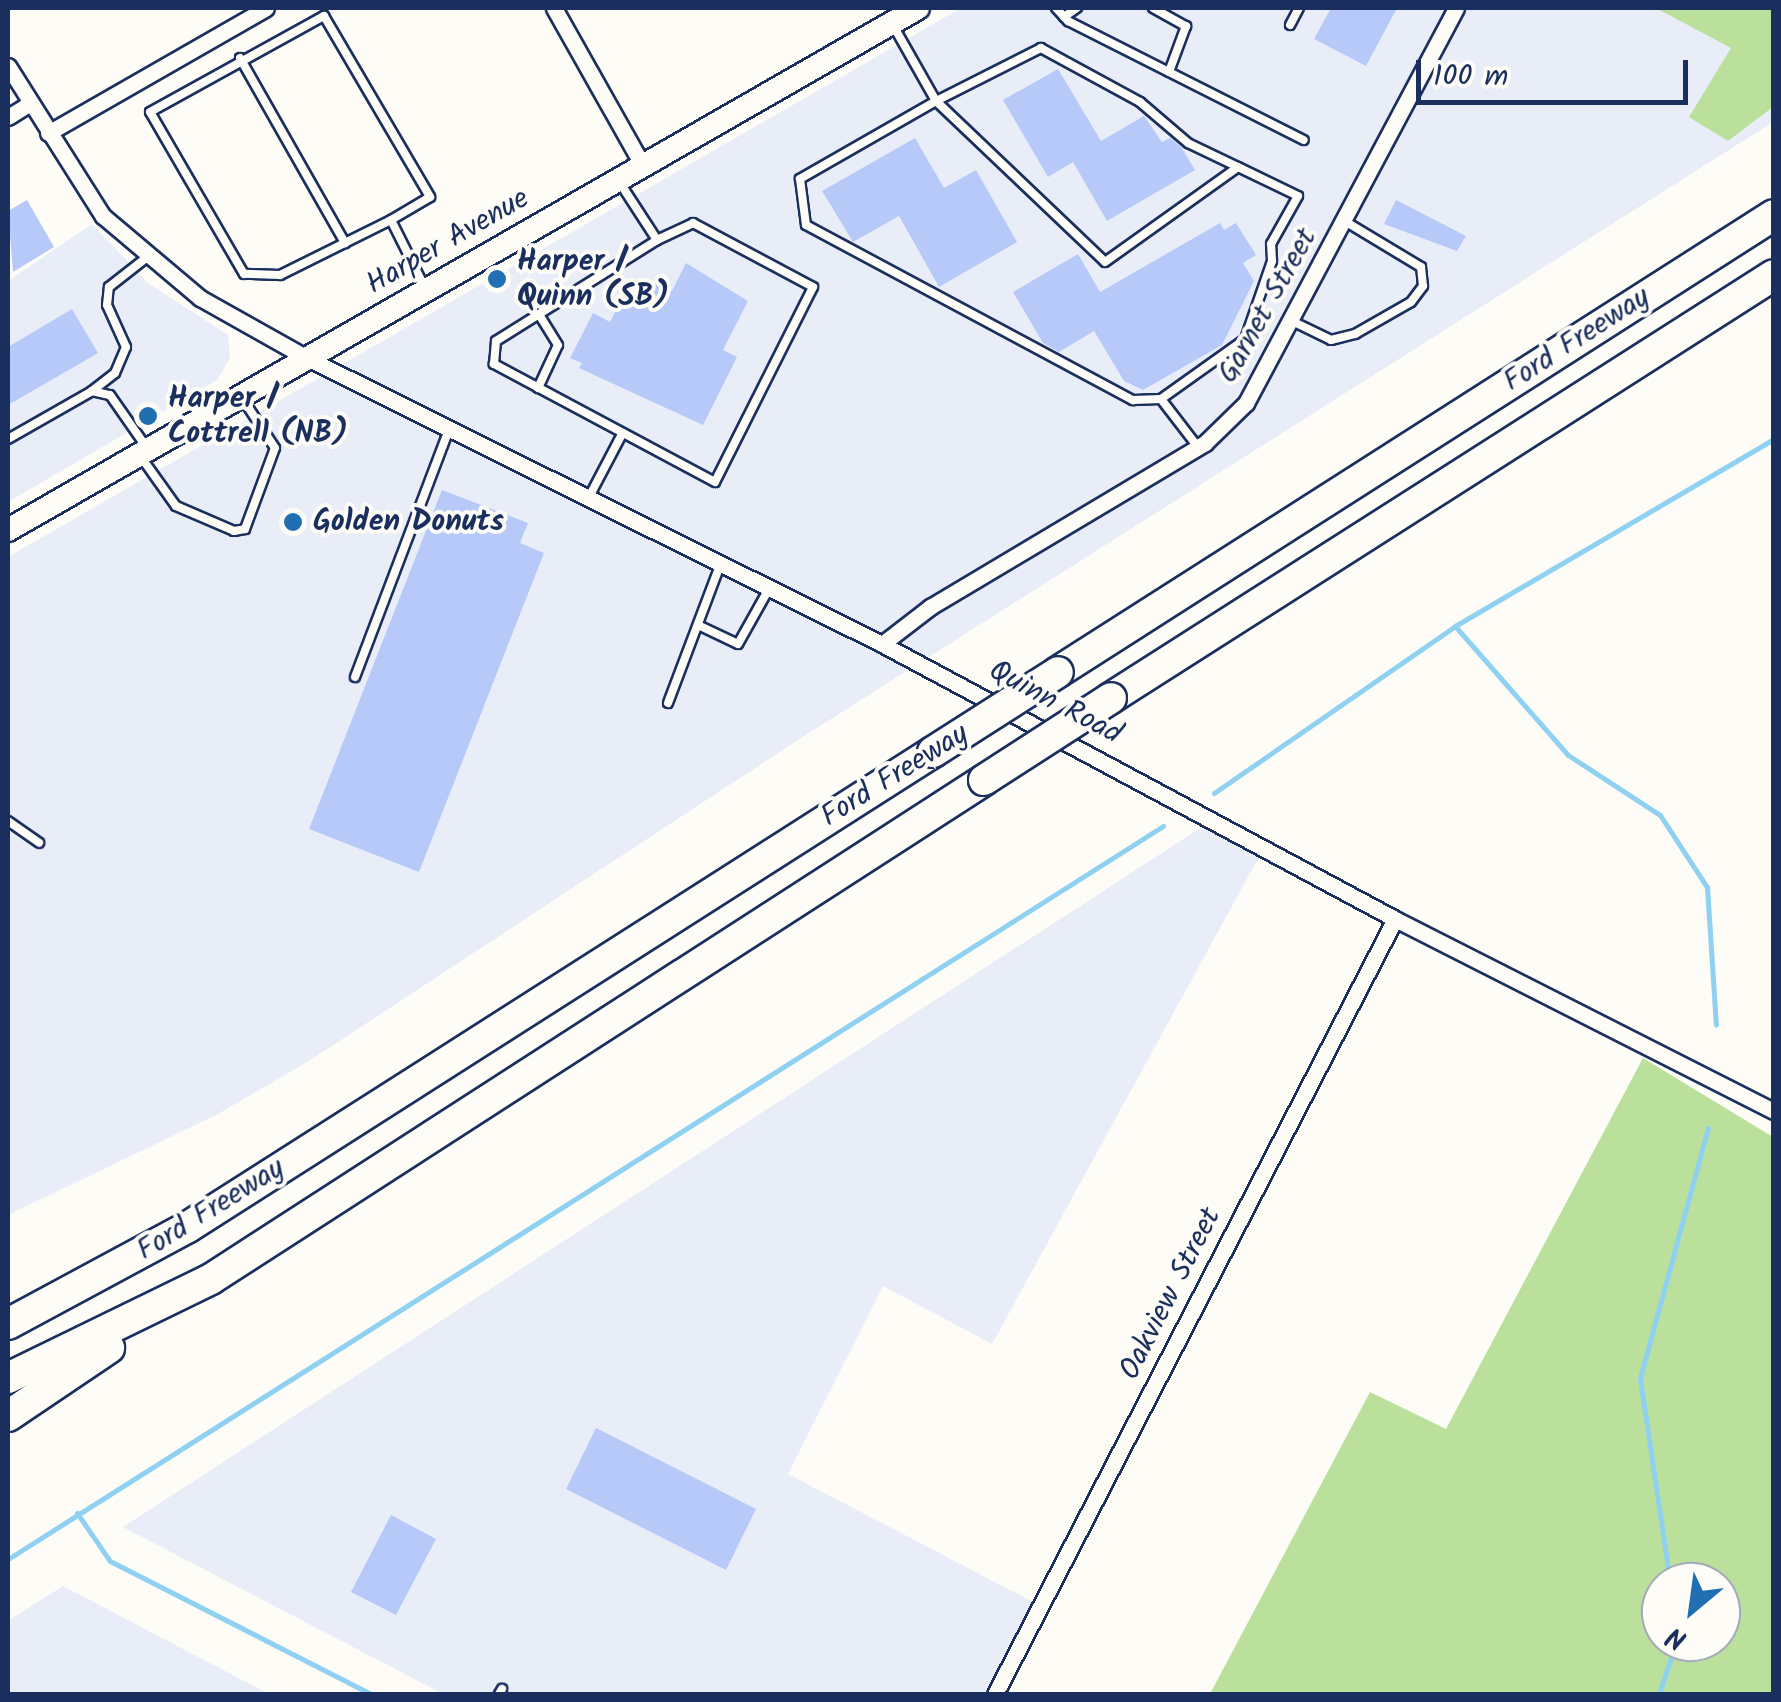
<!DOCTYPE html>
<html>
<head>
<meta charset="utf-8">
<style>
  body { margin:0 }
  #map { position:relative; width:1781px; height:1702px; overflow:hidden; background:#fdfcf7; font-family:Kalam,sans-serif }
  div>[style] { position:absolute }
  .built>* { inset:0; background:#e8edf8 }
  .green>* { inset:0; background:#bae09c }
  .stream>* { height:5px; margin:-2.5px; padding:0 2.5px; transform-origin:2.5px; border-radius:2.5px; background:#90d1f2 }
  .building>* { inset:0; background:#b6c9f9 }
  .roads { filter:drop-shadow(2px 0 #1b2f5e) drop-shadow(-2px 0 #1b2f5e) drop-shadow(0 2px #1b2f5e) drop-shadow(0 -2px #1b2f5e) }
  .service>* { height:8px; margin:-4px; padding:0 4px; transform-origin:4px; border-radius:4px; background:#fdfcf7 }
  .minor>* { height:15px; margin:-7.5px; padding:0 7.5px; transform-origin:7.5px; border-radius:7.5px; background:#fdfcf7 }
  .secondary>* { height:22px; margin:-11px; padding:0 11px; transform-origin:11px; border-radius:11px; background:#fdfcf7 }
  .motorway>* { height:30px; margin:-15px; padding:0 15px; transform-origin:15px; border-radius:15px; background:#fdfcf7 }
  .bridges { filter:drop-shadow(2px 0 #1b2f5e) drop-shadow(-2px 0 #1b2f5e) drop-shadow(0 2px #1b2f5e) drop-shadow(0 -2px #1b2f5e) }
  .motorway-bridge>* { height:30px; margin:-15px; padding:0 15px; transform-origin:15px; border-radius:15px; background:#fdfcf7 }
  .dots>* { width:28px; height:28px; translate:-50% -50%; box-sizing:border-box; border:5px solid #fdfcf7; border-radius:50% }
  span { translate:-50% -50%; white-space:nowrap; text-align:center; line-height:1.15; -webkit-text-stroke:8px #fdfcf7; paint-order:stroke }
  .street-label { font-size:30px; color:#1b2f5e }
  .poi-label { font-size:30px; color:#1b2f5e; font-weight:700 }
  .left { translate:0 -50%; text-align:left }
  .frame { position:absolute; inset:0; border:10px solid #1b2f5e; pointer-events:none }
  .north { position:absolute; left:1641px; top:1562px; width:100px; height:100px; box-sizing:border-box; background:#fdfcf7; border:2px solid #a3aaba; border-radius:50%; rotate:209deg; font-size:28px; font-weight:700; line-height:40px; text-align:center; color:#1b2f5e }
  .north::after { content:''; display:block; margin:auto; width:35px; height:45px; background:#1f6fb2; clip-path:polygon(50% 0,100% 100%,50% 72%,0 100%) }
  .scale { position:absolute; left:1416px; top:60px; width:272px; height:45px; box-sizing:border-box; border:5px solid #1b2f5e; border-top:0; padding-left:12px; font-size:30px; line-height:35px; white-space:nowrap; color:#1b2f5e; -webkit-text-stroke:8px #fdfcf7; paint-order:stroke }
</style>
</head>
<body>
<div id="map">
  <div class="built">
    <i style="clip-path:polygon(961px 8px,1773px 8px,1773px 122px,804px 736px,312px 1059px,218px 1114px,8px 1215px,8px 557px)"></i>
    <i style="clip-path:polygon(92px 224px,148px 283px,228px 335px,230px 358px,217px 380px,8px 502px,8px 281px)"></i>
    <i style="clip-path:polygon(1202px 827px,1260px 855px,992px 1344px,883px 1286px,788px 1474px,1033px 1602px,985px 1694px,443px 1694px,123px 1527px)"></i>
    <i style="clip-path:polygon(63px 1586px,269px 1694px,8px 1694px,8px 1621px)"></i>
  </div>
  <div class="green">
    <i style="clip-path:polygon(1656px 8px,1773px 8px,1773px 107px,1728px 141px,1689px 117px,1731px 48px)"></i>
    <i style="clip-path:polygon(evenodd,1643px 1058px,1773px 1137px,1773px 1694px,1210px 1694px,1370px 1392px,1446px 1429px,1643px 1058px,1661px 1582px,1721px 1582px,1721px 1642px,1661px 1642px,1661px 1582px)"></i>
  </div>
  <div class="stream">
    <i style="left:1455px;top:626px;width:171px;rotate:48.8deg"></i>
    <i style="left:1568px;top:755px;width:110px;rotate:33.1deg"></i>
    <i style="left:1660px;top:815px;width:86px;rotate:56.9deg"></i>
    <i style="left:1707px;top:887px;width:138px;rotate:86.3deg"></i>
    <i style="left:1214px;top:793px;width:293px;rotate:-34.7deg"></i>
    <i style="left:1455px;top:626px;width:370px;rotate:-30.4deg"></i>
    <i style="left:77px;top:1513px;width:58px;rotate:55.5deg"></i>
    <i style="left:110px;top:1561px;width:293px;rotate:27deg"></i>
    <i style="left:8px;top:1559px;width:1368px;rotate:-32.4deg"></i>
    <i style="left:1670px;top:1582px;width:206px;rotate:-98.4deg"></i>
    <i style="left:1640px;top:1378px;width:259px;rotate:-74.8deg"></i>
    <i style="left:1659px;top:1694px;width:55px;rotate:-71.9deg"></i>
  </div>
  <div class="building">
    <i style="clip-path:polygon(1331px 8px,1397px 8px,1366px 66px,1314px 39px)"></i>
    <i style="clip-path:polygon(1058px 69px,1101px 141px,1144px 116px,1162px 142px,1170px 138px,1181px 147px,1195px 170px,1107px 221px,1073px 162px,1048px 177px,1003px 100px)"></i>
    <i style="clip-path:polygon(915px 138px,944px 188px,976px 170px,1017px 242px,939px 287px,899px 216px,853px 242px,822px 191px)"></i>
    <i style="clip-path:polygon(27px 200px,54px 247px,13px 272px,8px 211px)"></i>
    <i style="clip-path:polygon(1396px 200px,1466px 236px,1457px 251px,1384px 224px)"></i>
    <i style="clip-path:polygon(1220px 223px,1224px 230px,1236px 223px,1256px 255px,1243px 263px,1254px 281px,1222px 345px,1143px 390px,1124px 381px,1094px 331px,1059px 352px,1043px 343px,1013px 292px,1078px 254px,1100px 292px)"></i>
    <i style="clip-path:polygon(686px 263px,748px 301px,723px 350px,737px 357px,703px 425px,579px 368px,582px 363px,570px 358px,593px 313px,610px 322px,623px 296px,640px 305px,652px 281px,672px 291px)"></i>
    <i style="clip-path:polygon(72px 309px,98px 353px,8px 405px,8px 347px)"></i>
    <i style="clip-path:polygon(442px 490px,528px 523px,520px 543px,544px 553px,419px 872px,309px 829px)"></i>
    <i style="clip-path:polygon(596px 1428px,756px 1509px,726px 1570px,566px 1489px)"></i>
    <i style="clip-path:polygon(391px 1515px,436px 1539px,396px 1615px,351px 1592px)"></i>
  </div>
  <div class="roads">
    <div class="service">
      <i style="left:1056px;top:8px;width:18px;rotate:47deg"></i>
      <i style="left:1068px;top:21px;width:264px;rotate:26.8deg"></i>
      <i style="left:1153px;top:8px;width:38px;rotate:29deg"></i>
      <i style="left:1186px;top:26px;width:49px;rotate:110.3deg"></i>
      <i style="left:1064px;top:17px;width:16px;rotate:-35deg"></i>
      <i style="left:1290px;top:25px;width:19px;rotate:-62deg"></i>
      <i style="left:894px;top:27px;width:85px;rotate:60.4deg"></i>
      <i style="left:936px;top:101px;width:157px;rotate:150.2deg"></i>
      <i style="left:800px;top:179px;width:46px;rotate:82.6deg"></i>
      <i style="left:806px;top:225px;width:371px;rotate:28.2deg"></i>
      <i style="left:1133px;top:400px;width:28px;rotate:-2deg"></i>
      <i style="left:1161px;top:399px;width:61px;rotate:52.4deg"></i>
      <i style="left:240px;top:58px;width:213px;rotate:60.4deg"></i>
      <i style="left:620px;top:183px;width:68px;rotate:57deg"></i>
      <i style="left:657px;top:240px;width:40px;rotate:-25deg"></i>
      <i style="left:693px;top:223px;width:136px;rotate:28.1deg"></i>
      <i style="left:813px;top:287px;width:218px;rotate:116.7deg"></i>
      <i style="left:715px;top:482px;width:251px;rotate:-151.9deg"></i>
      <i style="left:494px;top:364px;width:23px;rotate:-85deg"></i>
      <i style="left:496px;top:341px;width:190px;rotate:-32.1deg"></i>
      <i style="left:391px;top:220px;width:124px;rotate:153.6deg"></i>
      <i style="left:280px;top:275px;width:36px;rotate:-178deg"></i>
      <i style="left:244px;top:274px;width:187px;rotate:-120.1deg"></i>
      <i style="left:150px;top:112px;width:199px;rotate:-28.9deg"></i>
      <i style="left:324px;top:16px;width:210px;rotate:59.6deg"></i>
      <i style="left:430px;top:197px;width:45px;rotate:149.5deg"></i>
      <i style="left:391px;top:220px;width:74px;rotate:63.4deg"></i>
      <i style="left:1294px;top:322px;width:41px;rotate:25.9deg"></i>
      <i style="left:1331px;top:340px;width:25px;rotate:-14deg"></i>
      <i style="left:1355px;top:334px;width:64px;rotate:-29.7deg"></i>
      <i style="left:1411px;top:302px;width:20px;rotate:-53deg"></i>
      <i style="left:1423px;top:286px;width:19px;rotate:-96deg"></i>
      <i style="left:1421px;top:267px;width:87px;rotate:-149deg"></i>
      <i style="left:538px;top:388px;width:47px;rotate:-65.1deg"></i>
      <i style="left:558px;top:345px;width:36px;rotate:-122deg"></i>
      <i style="left:92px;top:391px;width:29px;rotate:-38deg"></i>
      <i style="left:115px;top:373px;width:28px;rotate:-67deg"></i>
      <i style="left:126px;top:347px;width:46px;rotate:-114.3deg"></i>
      <i style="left:107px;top:305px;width:18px;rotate:-84deg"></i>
      <i style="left:109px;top:287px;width:47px;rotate:-38.1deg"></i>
      <i style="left:1161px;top:399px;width:103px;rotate:-35.5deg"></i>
      <i style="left:1245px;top:339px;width:83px;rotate:-70.9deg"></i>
      <i style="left:1272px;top:261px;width:17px;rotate:-93deg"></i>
      <i style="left:1271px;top:244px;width:55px;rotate:-60.6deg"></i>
      <i style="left:1298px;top:196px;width:67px;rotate:-154.2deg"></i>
      <i style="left:1238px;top:167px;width:55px;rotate:-154.4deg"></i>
      <i style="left:1188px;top:143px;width:63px;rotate:-139.5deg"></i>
      <i style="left:1140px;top:102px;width:113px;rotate:-151.4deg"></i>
      <i style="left:1041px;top:48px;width:118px;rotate:153.2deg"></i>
      <i style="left:936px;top:101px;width:233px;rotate:43.6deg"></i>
      <i style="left:1105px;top:262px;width:163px;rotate:-35.5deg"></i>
      <i style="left:8px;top:439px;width:97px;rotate:-29.7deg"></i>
      <i style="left:92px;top:391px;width:18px;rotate:13deg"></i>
      <i style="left:110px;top:395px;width:65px;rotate:55.1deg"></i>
      <i style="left:141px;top:457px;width:60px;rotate:54.5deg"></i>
      <i style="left:176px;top:506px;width:63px;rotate:23.3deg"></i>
      <i style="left:234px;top:531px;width:11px;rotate:-10deg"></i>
      <i style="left:245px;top:529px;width:86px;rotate:-69.7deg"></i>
      <i style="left:275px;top:448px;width:60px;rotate:-123.4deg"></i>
      <i style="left:589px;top:497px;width:69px;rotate:-62.3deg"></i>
      <i style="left:698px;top:625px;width:44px;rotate:25.4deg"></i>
      <i style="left:738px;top:644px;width:65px;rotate:-60.7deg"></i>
      <i style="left:355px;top:677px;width:265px;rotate:-69.2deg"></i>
      <i style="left:668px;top:703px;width:150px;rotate:-69.3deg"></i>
      <i style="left:8px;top:821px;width:38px;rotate:35deg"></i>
      <i style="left:499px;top:1694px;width:6px;rotate:-59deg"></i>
    </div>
    <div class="minor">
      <i style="left:554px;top:8px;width:179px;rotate:60.6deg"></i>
      <i style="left:8px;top:66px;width:178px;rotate:57.7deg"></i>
      <i style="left:103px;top:216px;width:127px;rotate:40.2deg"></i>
      <i style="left:200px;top:298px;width:120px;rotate:29.3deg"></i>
      <i style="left:305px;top:357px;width:644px;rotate:26.45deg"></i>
      <i style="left:882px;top:644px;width:582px;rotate:28.19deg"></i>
      <i style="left:1395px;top:919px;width:425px;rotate:26.9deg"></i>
      <i style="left:8px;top:117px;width:25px;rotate:-32deg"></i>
      <i style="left:48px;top:133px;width:251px;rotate:-29.8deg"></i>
      <i style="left:882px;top:644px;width:61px;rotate:-37.6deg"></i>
      <i style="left:930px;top:607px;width:320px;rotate:-30.8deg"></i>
      <i style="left:1205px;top:443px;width:57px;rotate:-44.3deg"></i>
      <i style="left:1246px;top:403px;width:447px;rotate:-62deg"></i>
      <i style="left:995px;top:1694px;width:872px;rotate:-62.7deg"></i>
    </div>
    <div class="secondary">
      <i style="left:8px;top:530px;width:1049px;rotate:-29.84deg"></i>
    </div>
    <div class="motorway">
      <i style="left:1058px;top:672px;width:849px;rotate:-32.55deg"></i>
      <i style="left:1111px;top:698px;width:786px;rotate:-32.54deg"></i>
      <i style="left:8px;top:1324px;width:204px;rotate:-28.3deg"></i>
      <i style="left:188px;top:1227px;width:884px;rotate:-32.52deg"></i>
      <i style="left:8px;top:1378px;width:226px;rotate:-26deg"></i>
      <i style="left:211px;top:1279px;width:920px;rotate:-32.84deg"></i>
      <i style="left:8px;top:1416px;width:122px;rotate:-34deg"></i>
    </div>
  </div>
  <div class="bridges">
    <div class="motorway-bridge">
      <i style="left:933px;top:752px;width:148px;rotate:-32.6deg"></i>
      <i style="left:984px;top:780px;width:151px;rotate:-32.8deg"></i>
    </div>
  </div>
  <div class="dots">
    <i style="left:497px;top:279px;background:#1f6fb2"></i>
    <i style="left:148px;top:416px;background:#1f6fb2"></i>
    <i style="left:293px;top:522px;background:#1f6fb2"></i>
  </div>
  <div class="street-label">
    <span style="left:448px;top:242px;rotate:-30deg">Harper Avenue</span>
    <span style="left:1268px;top:306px;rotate:-61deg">Garnet Street</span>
    <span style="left:1577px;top:340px;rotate:-33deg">Ford Freeway</span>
    <span style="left:1055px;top:703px;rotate:28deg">Quinn Road</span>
    <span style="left:895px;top:776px;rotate:-32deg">Ford Freeway</span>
    <span style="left:211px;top:1210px;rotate:-32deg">Ford Freeway</span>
    <span style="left:1171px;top:1294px;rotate:-63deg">Oakview Street</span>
  </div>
  <div class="poi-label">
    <span class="left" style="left:517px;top:279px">Harper /<br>Quinn (SB)</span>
    <span class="left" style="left:168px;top:416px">Harper /<br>Cottrell (NB)</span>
    <span class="left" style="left:313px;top:522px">Golden Donuts</span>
  </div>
  <div class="frame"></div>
  <div class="north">N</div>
  <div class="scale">100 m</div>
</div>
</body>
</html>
